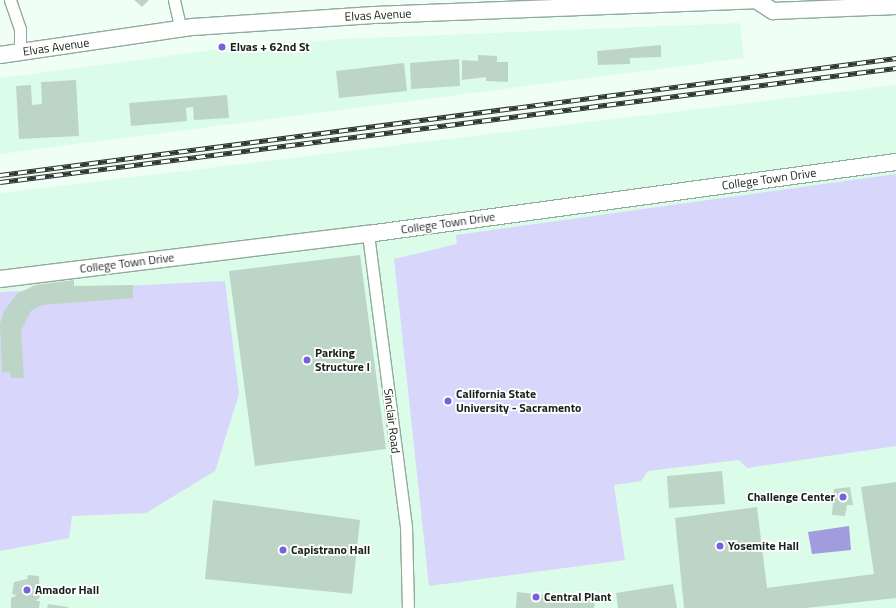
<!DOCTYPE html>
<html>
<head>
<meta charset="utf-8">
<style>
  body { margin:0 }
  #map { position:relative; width:896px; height:608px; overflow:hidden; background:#f0fff6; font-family:"Titillium Web",sans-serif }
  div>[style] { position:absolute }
  .built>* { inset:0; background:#dbfce9 }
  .green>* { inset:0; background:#d8d7fb }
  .water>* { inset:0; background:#a19cde }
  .building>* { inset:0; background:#bdd5c7 }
  .roads { filter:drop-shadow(1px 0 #92aa9c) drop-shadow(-1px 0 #92aa9c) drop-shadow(0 1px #92aa9c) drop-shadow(0 -1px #92aa9c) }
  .street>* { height:11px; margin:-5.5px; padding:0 5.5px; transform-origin:5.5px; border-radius:5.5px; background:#fff }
  .secondary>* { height:16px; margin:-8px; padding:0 8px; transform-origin:8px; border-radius:8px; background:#fff }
  .rail>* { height:4.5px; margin-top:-2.25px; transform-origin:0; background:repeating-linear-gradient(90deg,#fff 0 9px,#2e3832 0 18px); box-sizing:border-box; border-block:1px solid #2e3832 }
  .dots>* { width:11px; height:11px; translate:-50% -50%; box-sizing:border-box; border:2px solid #fff; border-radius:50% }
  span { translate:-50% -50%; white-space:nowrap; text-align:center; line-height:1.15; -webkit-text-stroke:3.5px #fff; paint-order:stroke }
  .street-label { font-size:12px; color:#18211c }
  .poi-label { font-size:12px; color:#18211c; font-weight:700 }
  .left { translate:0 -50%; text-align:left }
  .right { translate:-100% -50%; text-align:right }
</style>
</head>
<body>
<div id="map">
  <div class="built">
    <i style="clip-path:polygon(740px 23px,744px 58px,0 154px,0 78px,213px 50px,341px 39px)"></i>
    <i style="clip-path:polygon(896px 85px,896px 608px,0 608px,0 193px)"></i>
  </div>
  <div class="green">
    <i style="clip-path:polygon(896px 174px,896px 446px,747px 468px,739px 460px,648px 471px,641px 481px,614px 485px,625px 560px,429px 586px,394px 259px,457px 244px,456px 235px)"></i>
    <i style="clip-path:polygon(225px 281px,239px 394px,215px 471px,146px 513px,72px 516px,69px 538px,0 551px,0 292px)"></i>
  </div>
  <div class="water">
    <i style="clip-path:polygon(849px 526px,851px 550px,812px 554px,808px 532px)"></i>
  </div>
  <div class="building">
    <i style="clip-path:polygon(134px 0,149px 0,142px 7px)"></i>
    <i style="clip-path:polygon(661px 45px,661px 57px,630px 58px,630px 64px,598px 65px,597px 51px)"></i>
    <i style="clip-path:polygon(478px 55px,497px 56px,497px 62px,508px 62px,508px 82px,486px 81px,486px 77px,462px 80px,462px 60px,478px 61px)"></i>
    <i style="clip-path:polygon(459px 59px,460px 86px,411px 89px,410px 63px)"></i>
    <i style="clip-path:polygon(404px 63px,407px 91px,339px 98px,336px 71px)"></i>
    <i style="clip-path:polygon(76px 80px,79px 136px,19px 139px,16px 86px,31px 85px,32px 105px,42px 104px,41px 82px)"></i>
    <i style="clip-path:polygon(227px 95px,229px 118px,194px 120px,193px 107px,186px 108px,187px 121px,131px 126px,129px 103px)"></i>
    <i style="clip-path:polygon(360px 255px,386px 449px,255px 466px,229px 271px)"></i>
    <i style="clip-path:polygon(74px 280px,74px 286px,133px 285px,133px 298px,42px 305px,31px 311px,21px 331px,24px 378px,11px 378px,10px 372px,2px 372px,0 324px,4px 311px,17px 294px,35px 285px)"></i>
    <i style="clip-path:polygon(722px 471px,725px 504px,669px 508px,667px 476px)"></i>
    <i style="clip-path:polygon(896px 482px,896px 598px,806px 608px,684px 608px,675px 518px,757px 507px,767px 588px,874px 574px,861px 487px)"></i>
    <i style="clip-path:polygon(850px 487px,853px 505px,847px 505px,845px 516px,832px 515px,834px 489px)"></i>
    <i style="clip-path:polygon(213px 500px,360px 520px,352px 594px,205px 579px)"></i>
    <i style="clip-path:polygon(28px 575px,39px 576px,40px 597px,36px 601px,40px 601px,39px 608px,11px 608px,11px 598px,17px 595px,12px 594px,14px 582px,27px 579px)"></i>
    <i style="clip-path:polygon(673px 584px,677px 608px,618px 608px,616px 593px)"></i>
    <i style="clip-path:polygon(517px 592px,595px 601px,594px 608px,516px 608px)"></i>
    <i style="clip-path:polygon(48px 604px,68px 607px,68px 608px,47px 608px)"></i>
  </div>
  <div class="roads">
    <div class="street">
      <i style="left:10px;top:0;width:31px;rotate:71deg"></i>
      <i style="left:20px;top:29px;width:23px;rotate:90deg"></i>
      <i style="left:174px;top:0;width:31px;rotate:77deg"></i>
      <i style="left:368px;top:234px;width:295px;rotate:82.6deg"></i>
      <i style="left:406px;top:527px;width:81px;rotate:88.6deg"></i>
    </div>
    <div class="secondary">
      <i style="left:759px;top:2px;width:17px;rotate:33deg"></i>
      <i style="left:773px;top:11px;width:123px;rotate:-2.3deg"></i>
      <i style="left:0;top:55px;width:195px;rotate:-8.3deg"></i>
      <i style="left:193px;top:27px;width:181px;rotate:-3.8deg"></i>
      <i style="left:374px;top:15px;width:388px;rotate:-2.2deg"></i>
      <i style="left:0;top:279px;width:371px;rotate:-7deg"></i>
      <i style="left:368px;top:234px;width:533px;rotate:-7.77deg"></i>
    </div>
  </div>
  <div class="rail">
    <i style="left:0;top:175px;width:904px;rotate:-7.44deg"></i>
    <i style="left:0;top:182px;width:903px;rotate:-7.25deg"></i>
  </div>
  <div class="dots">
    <i style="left:222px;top:47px;background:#7662dc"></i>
    <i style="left:307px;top:360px;background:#7662dc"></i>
    <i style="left:448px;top:401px;background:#7662dc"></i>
    <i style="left:843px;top:497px;background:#7662dc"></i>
    <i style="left:720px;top:546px;background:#7662dc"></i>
    <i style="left:283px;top:550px;background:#7662dc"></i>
    <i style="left:27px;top:590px;background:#7662dc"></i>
    <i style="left:536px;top:597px;background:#7662dc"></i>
  </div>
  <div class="street-label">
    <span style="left:378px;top:15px;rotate:-3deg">Elvas Avenue</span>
    <span style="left:56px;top:47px;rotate:-8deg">Elvas Avenue</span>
    <span style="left:769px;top:179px;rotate:-8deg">College Town Drive</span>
    <span style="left:448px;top:223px;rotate:-8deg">College Town Drive</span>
    <span style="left:127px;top:263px;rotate:-7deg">College Town Drive</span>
    <span style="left:392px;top:421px;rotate:83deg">Sinclair Road</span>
  </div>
  <div class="poi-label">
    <span class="left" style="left:230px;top:47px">Elvas + 62nd St</span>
    <span class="left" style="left:315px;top:360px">Parking<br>Structure I</span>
    <span class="left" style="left:456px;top:401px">California State<br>University - Sacramento</span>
    <span class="right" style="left:835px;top:497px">Challenge Center</span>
    <span class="left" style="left:728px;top:546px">Yosemite Hall</span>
    <span class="left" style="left:291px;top:550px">Capistrano Hall</span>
    <span class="left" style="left:35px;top:590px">Amador Hall</span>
    <span class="left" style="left:544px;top:597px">Central Plant</span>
  </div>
</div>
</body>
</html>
